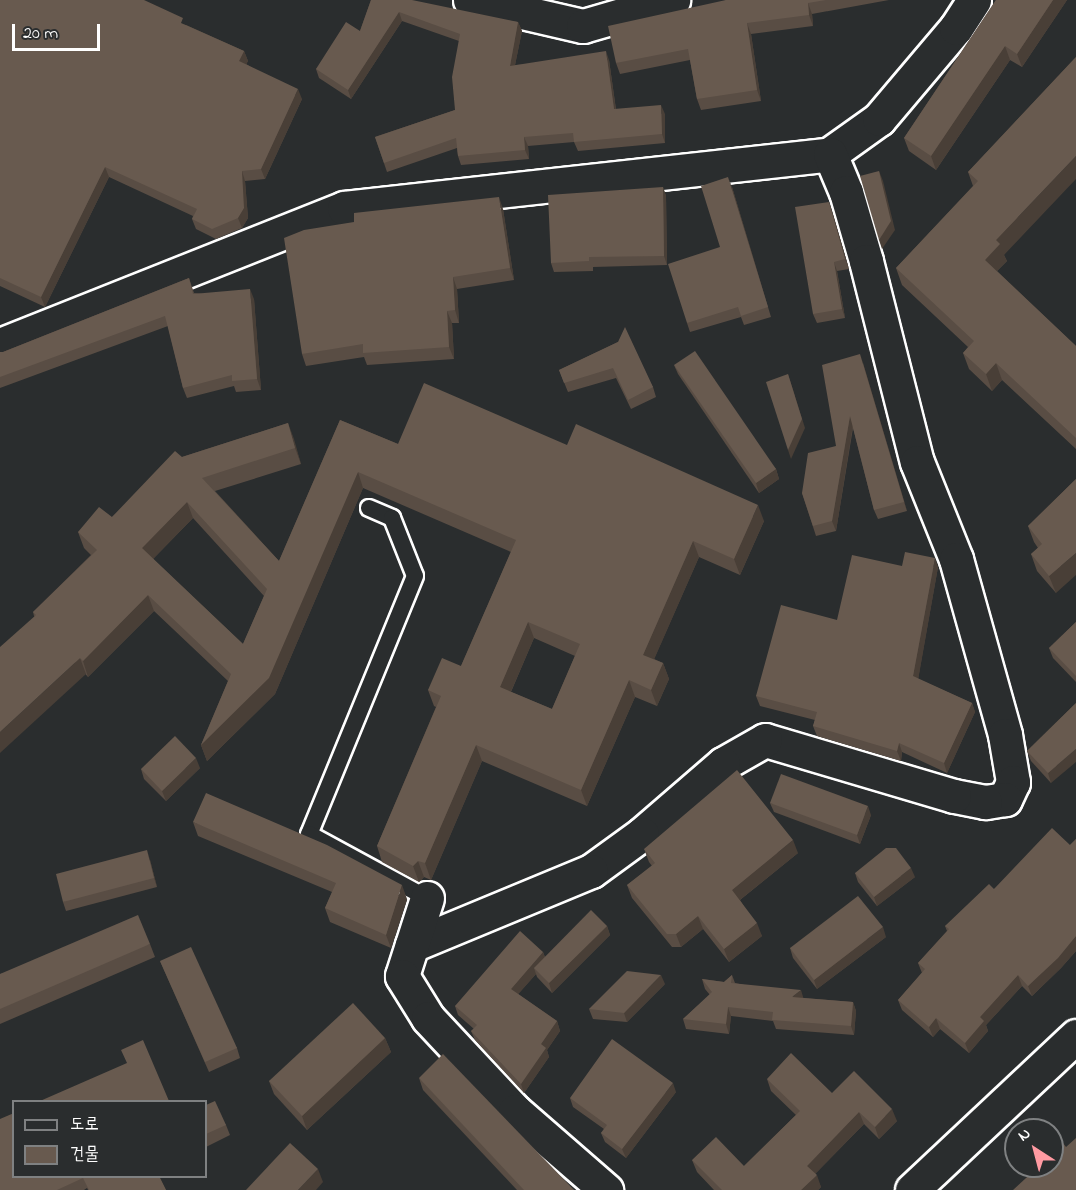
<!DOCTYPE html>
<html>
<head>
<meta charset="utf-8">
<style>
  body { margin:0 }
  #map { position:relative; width:1076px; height:1190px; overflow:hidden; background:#2a2d2e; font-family:"Indie Flower","Poor Story",sans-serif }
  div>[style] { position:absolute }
  .roads { filter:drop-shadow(2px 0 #fff) drop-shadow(-2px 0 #fff) drop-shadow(0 2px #fff) drop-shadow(0 -2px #fff) }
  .lane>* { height:16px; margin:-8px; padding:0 8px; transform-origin:8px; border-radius:8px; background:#2a2d2e }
  .street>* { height:33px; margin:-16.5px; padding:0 16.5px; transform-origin:16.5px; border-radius:16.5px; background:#2a2d2e }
  .secondary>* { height:33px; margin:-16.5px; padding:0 16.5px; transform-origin:16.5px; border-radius:16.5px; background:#2a2d2e }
  .wall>* { inset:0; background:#594d44 }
  .shaded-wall>* { inset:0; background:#493f37 }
  .building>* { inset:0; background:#685a4f }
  span { translate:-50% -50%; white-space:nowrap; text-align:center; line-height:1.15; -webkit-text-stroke:4.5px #2a2d2e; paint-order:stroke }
  .legend { position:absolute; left:12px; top:1100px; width:195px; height:78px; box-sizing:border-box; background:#2a2d2e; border:2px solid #7f8182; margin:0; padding:8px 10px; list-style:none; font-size:18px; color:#fff }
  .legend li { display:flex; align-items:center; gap:12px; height:30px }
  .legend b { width:30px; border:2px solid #7f8182 }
  .north { position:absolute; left:1004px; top:1118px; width:60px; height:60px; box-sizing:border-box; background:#2a2d2e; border:2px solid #7f8182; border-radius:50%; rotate:324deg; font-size:16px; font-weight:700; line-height:24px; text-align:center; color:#fff }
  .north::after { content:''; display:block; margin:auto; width:21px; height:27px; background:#ff9aa2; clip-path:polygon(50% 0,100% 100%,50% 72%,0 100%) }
  .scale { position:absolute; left:12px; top:24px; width:88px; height:27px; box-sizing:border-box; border:3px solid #fff; border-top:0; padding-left:8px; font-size:18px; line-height:21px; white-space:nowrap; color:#fff; -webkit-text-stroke:4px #2a2d2e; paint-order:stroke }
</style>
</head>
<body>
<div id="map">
  <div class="roads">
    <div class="lane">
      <i style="left:369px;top:508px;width:25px;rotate:23deg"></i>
      <i style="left:392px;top:518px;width:62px;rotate:68.4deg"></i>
      <i style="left:415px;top:576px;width:279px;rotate:112.3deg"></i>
      <i style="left:309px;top:834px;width:134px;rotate:28.5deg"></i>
    </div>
    <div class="street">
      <i style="left:470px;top:0;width:116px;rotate:13deg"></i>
      <i style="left:583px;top:26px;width:94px;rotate:-16.1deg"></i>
      <i style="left:830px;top:154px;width:60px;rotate:-35.5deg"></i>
      <i style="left:879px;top:119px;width:119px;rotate:-49.8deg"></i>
      <i style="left:956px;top:28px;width:33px;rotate:-57deg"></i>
      <i style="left:0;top:345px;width:370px;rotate:-21.7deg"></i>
      <i style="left:344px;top:208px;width:489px;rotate:-6.3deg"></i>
      <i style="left:830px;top:154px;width:41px;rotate:67.2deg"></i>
      <i style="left:846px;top:192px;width:72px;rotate:73.8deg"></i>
      <i style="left:866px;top:261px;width:207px;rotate:75.8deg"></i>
      <i style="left:917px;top:462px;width:105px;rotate:68.1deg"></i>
      <i style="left:956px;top:559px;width:183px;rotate:74.4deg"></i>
      <i style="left:1005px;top:735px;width:48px;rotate:80.3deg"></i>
      <i style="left:1013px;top:782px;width:19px;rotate:115deg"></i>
      <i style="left:1005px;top:799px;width:20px;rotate:171deg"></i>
      <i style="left:985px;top:802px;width:32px;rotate:-169deg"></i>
      <i style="left:954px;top:796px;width:197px;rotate:-163.5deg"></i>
      <i style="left:765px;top:740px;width:48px;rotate:150.3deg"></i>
      <i style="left:723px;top:764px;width:107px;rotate:139.2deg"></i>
      <i style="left:642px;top:834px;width:63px;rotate:144deg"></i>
      <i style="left:591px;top:871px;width:194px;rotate:157.5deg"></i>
      <i style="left:427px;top:898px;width:82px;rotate:107.8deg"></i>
      <i style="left:402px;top:976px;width:49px;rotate:58.2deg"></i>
      <i style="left:428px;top:1018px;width:127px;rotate:46.9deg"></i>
      <i style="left:515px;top:1111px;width:121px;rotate:41deg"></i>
    </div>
    <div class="secondary">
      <i style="left:912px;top:1190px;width:225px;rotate:-43.2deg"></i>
    </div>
  </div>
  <div class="wall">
    <i style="clip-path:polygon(0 0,186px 25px,244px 51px,248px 61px,246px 64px,302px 99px,265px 179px,245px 181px,248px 218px,242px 228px,216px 239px,196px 229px,192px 219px,193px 216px,109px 177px,45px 307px,0 286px)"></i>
    <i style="clip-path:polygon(371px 0,518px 22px,522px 31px,515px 65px,609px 60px,616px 109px,665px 114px,665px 143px,578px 151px,574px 142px,528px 146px,529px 159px,461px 165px,458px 156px,457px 148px,387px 172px,375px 137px,455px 110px,459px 41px,402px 21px,351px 99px,319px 78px,316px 69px,360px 31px)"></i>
    <i style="clip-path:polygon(726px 0,889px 0,812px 14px,813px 26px,751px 34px,761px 101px,701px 110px,697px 99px,690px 60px,620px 74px,616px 63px)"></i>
    <i style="clip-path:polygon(996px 0,1067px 0,1022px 67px,1010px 60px,936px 170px,909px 151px,904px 138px)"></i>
    <i style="clip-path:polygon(1076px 57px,1004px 255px,1007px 261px,997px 271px,1076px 346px,1076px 449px,1002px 380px,992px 391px,969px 369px,963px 353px,968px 347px,902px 285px,896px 268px,973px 186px,968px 172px)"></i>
    <i style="clip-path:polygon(663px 187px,666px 196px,667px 265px,593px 267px,593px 271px,554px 272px,551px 263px)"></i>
    <i style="clip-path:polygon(732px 187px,771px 317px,744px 325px,741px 317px,690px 332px,687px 323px,720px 247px)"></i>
    <i style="clip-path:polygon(829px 202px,849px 269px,837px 271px,845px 318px,817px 323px,813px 314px)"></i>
    <i style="clip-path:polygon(503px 209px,514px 280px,457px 289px,459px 323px,452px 323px,454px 359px,367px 365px,364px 357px,306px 366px,302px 354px)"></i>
    <i style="clip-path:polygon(189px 278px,194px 293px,254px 299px,261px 390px,236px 392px,234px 386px,187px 398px,183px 388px,168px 326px,0 388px,0 352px,3px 352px)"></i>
    <i style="clip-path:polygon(618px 342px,653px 387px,656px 397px,631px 409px,616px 378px,568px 392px,559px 370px)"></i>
    <i style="clip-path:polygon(863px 363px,907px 511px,878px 519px,874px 510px,853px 428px,836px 531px,816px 536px,802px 493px,836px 446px)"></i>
    <i style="clip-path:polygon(674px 365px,776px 469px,779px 479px,759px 493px,678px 374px)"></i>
    <i style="clip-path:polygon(evenodd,340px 420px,398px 444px,567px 445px,764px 521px,740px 575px,699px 557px,654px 659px,663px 663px,669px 679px,657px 706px,635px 697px,587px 806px,482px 761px,431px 880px,424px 877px,419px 882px,382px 862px,377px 846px,436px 707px,434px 706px,428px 690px,461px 666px,511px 552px,363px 488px,275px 694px,207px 761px,201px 745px,228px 681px,154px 611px,88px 677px,34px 616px,33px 612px,91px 555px,84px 548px,78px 532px,112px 517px,182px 457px,288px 423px,301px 464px,215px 491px,279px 561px,340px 420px,193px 518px,264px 596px,243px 644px,153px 559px,193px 518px,340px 420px,534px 638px,575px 656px,552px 709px,511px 692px,534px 638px)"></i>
    <i style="clip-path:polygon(1076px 479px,1056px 593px,1037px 571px,1031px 554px,1038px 548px,1034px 542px,1028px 526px)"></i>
    <i style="clip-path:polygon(902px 566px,938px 567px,918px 679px,972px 703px,975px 712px,947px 773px,902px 752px,901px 761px,817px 736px,813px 726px,815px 720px,760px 706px,756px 696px,837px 620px)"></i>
    <i style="clip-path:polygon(1076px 622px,1076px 682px,1053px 658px,1049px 648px)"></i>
    <i style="clip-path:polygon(1076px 703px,1051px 783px,1031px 761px,1027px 751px)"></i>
    <i style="clip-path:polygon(200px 768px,166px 801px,144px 779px,141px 769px)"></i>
    <i style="clip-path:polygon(770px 803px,871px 815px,860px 844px,774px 812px)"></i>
    <i style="clip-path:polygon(193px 822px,407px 899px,391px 948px,330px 922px,325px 908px,332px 892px,198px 836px)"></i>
    <i style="clip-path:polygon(1076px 839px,1076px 951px,1061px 968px,1032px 996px,1022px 986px,986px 1025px,988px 1031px,969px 1053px,940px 1029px,933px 1037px,902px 1010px,898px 1000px,922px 973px,918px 963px,947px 931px,945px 926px,994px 889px,1070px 845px)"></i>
    <i style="clip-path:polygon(644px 849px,798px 853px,740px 900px,762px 936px,729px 962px,703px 929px,681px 947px,672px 947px,632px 898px,627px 885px,652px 866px,649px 862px)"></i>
    <i style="clip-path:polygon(150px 860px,157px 887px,66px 911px,63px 902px)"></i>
    <i style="clip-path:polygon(855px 873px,915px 877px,877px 906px,858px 882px)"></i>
    <i style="clip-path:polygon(607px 926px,610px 935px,552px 993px,537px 977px,536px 974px,518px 994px,557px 1021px,560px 1031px,547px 1050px,549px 1057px,524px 1093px,475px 1040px,471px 1031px,474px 1029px,458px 1015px,455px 1006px,543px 952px,545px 957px)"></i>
    <i style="clip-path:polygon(886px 937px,817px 989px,793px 958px,790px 948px)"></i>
    <i style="clip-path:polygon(150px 944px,155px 957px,0 1024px,0 974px)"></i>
    <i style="clip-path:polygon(160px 961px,237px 1048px,240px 1058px,209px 1072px)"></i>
    <i style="clip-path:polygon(732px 975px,735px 983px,803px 998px,853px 1002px,856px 1011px,854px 1035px,776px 1029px,773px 1021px,731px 1016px,729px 1034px,686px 1029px,683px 1019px,710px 995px,705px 989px,702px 979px,724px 982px)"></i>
    <i style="clip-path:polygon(665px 984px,627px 1022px,593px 1019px,589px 1009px)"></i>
    <i style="clip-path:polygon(385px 1038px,391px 1052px,307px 1130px,274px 1094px,269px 1081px)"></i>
    <i style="clip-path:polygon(419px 1078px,574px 1190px,517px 1190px,423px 1090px)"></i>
    <i style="clip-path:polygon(767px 1079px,832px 1093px,897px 1121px,879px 1139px,864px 1124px,815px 1174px,821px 1187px,818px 1190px,714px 1190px,697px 1172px,692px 1160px,744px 1166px,796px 1115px,771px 1091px)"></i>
    <i style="clip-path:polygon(676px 1092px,626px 1158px,605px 1142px,601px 1133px,604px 1129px,573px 1107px,570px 1098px)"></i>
    <i style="clip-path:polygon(206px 1105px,226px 1125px,230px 1135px,206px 1147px)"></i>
    <i style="clip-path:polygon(0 1119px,159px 1176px,166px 1190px,88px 1190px,87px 1188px,84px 1190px,0 1190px)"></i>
  </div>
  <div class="shaded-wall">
    <i style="clip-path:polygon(1053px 0,1067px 0,1022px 67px,1017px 54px)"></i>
    <i style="clip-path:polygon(808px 3px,812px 14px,813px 26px,809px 15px)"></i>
    <i style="clip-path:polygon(399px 12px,402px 21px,351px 99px,348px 90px)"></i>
    <i style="clip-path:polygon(518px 22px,522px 31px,513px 75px,510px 66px)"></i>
    <i style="clip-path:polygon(747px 23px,751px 34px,761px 101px,757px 90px)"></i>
    <i style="clip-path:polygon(1005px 46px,1010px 60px,936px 170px,931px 156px)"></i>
    <i style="clip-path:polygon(244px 51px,248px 61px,243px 71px,239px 61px)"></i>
    <i style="clip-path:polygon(606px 51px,609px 60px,617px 118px,614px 109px)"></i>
    <i style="clip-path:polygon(298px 89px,302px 99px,265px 179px,261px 169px)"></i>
    <i style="clip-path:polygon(661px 105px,665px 114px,665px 143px,662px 134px)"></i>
    <i style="clip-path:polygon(524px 137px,528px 146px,529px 159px,525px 150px)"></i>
    <i style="clip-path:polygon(1076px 156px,1076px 179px,1004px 255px,1007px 261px,991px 277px,985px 260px,996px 240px)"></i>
    <i style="clip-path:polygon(105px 167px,109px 177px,45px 307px,41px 297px)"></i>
    <i style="clip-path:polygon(242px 171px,245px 181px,248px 218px,242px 228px,238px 218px)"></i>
    <i style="clip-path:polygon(879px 171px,883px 181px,895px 230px,882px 249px,879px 240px)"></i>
    <i style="clip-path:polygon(728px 177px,732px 187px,771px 317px,768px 307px)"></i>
    <i style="clip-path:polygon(663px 187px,666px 196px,667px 265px,664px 256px)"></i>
    <i style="clip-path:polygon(499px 197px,503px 209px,514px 280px,510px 268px)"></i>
    <i style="clip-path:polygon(829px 202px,832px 211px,849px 269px,845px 259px)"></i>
    <i style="clip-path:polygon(834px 262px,837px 271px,845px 318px,842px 309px)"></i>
    <i style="clip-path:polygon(453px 277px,457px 289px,459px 323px,455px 310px)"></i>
    <i style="clip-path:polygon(250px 289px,254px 299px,261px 390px,257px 379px)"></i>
    <i style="clip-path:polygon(447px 311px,452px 323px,454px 359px,449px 347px)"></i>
    <i style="clip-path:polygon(860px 354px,863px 363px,907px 511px,904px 502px)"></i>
    <i style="clip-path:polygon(996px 363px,1002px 380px,992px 391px,986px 374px)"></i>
    <i style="clip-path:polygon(788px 374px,805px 428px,791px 459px,788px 450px)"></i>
    <i style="clip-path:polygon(850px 416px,853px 425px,836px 531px,832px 521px)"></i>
    <i style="clip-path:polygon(288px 423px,294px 439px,301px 464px,295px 448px)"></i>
    <i style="clip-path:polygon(776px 469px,779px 479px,759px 493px,756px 483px)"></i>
    <i style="clip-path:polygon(358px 472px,363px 488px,275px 694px,207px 761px,201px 745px)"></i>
    <i style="clip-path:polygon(187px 502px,193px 518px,148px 564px,142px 548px)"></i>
    <i style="clip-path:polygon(758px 505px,764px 521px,740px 575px,734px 559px)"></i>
    <i style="clip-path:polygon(693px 541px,699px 557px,649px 671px,643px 655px)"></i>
    <i style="clip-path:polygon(1076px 553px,1076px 575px,1056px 593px,1049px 576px)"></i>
    <i style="clip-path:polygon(935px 558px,938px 567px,917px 686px,913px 676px)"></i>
    <i style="clip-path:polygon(148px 595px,154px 611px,88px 677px,83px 661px)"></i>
    <i style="clip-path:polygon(528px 622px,534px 638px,506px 703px,500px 687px)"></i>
    <i style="clip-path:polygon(80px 658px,86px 674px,0 753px,0 732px)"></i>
    <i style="clip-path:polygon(663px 663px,669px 679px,657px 706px,651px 690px)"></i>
    <i style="clip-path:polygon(629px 680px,635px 697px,587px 806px,581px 790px)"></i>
    <i style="clip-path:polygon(972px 703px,975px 712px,947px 773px,944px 763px)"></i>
    <i style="clip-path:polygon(899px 743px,902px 752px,901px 761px,897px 751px)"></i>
    <i style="clip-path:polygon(476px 745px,482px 761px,431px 880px,425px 863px)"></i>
    <i style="clip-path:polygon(1076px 749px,1076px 762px,1051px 783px,1048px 773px)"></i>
    <i style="clip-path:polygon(196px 758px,200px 768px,166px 801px,162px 791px)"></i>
    <i style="clip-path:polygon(868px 806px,871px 815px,860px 844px,857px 835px)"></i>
    <i style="clip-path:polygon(793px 840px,798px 853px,736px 903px,732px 890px)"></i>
    <i style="clip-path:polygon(147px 850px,150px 860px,157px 887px,154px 878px)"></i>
    <i style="clip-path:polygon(418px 861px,424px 877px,419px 882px,413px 866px)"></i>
    <i style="clip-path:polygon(911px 868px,915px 877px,877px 906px,874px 897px)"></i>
    <i style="clip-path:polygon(402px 885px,407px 899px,391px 948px,386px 935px)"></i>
    <i style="clip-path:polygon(698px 916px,703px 929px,681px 947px,676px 934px)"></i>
    <i style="clip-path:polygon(757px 923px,762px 936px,729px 962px,724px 949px)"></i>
    <i style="clip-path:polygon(607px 926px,610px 935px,552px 993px,549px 983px)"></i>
    <i style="clip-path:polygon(883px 927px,886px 937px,817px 989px,814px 980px)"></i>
    <i style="clip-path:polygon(1076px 936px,1076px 951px,1061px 968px,1032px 996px,1028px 986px)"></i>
    <i style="clip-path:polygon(543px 952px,546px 961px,534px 968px,536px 974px,514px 999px,511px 989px)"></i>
    <i style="clip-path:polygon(661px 975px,665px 984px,627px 1022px,624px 1013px)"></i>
    <i style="clip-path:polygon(1018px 975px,1022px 986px,986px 1025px,988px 1031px,969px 1053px,965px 1043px,980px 1017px)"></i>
    <i style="clip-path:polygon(801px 990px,804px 1000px,792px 997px)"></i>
    <i style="clip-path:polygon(853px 1002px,856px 1011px,854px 1035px,851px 1026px)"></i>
    <i style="clip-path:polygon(728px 1007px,731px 1016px,729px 1034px,726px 1024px)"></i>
    <i style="clip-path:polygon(936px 1018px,940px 1029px,933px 1037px,929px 1027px)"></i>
    <i style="clip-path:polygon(557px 1021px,560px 1031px,547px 1050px,549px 1057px,524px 1093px,521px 1084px,541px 1044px)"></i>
    <i style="clip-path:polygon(385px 1038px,391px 1052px,307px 1130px,302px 1116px)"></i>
    <i style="clip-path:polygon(673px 1083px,676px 1092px,626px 1158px,622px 1149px)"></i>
    <i style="clip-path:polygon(892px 1109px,897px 1121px,879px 1139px,875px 1127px)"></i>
    <i style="clip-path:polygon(859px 1112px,864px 1124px,812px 1177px,807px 1166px)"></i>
    <i style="clip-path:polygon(318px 1169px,323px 1182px,316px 1190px,298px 1190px)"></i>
    <i style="clip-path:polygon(817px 1175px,821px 1187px,818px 1190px,801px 1190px)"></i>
  </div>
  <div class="building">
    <i style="clip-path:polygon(0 0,144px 0,183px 18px,181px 23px,244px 51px,239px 61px,298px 89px,261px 169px,242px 171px,244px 208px,238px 218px,212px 229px,192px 219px,197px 209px,105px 167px,41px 297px,0 278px)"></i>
    <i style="clip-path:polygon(371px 0,412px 0,518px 22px,510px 66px,606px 51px,614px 109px,661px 105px,662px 134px,574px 142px,573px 133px,524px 137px,525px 150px,458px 156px,456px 138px,384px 163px,375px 137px,455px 110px,452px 77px,460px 34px,399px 12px,348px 90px,316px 69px,346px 22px,360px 31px)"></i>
    <i style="clip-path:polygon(726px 0,826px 0,808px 3px,809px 15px,747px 23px,757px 90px,697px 99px,688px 49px,616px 63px,608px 26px)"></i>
    <i style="clip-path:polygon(996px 0,1053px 0,1017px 54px,1005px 46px,931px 156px,904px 138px)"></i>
    <i style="clip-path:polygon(1076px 57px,1076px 156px,996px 240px,1000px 244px,985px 260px,1076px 346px,1076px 438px,996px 363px,986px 374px,963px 353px,974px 341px,896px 268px,978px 181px,968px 172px)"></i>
    <i style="clip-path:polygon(879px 171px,891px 221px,879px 240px,860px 176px)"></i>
    <i style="clip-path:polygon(728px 177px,768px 307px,741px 316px,738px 307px,687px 323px,668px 264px,720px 247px,701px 186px)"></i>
    <i style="clip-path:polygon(663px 187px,664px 256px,589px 257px,589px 261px,551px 263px,548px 195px)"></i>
    <i style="clip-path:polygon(499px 197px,510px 268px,453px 277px,455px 310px,447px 311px,449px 347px,363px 353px,363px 344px,302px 354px,284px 238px,304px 230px,354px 222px,354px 213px)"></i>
    <i style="clip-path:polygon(829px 202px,845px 259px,834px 262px,842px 309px,813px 314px,795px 207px)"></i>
    <i style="clip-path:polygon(189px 278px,193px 294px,250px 289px,257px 379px,232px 381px,232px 375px,183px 388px,165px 316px,0 377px,0 352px,3px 352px)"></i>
    <i style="clip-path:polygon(625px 327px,653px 387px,628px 400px,613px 368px,564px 383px,559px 370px,618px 342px)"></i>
    <i style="clip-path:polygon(695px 351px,776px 469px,756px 483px,674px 365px)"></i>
    <i style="clip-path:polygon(860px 354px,904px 502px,874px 510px,850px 416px,832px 521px,813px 526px,802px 493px,808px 453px,836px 446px,822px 365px)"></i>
    <i style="clip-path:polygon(788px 374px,802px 419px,788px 450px,766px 382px)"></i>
    <i style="clip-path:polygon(evenodd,424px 383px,567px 445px,576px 424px,758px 505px,734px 559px,693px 541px,643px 655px,663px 663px,651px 690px,629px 680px,581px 790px,476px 745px,425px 863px,418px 861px,413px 866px,377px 846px,441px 696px,428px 690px,442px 658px,461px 666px,516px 540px,358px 472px,269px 678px,201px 745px,231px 674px,148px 595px,83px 661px,80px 658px,0 732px,0 647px,36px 615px,33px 612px,97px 550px,78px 532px,99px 507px,112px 517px,175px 451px,182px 457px,288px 423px,295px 448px,202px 478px,279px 561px,340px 420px,398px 444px,424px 383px,187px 502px,267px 589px,243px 644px,142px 548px,187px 502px,424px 383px,528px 622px,580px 644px,552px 709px,500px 687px,528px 622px)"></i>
    <i style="clip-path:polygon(1076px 479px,1076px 553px,1049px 576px,1031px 554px,1042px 544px,1028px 526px)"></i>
    <i style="clip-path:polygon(905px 552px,935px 558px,913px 676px,972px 703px,944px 763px,899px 743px,897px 751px,813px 726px,817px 712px,756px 696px,781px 605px,837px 620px,852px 555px,902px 566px)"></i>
    <i style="clip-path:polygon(1076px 622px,1076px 676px,1049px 648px)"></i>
    <i style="clip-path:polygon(1076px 703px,1076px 749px,1048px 773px,1027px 751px)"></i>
    <i style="clip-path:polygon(175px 736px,196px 758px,162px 791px,141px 769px)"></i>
    <i style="clip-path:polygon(737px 770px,793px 840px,732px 890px,757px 923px,724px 949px,698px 916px,676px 934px,667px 934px,627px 885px,655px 863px,644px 849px)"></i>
    <i style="clip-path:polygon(781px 774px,868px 806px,857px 835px,770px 803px)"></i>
    <i style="clip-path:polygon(206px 793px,327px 845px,402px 885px,386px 935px,325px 908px,336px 883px,193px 822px)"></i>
    <i style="clip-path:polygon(1052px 828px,1070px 845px,1076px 839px,1076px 936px,1058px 958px,1028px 986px,1018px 975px,980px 1017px,984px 1021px,965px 1043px,936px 1018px,929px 1027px,898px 1000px,925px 969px,918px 963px,949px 929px,945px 926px,989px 884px,994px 889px)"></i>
    <i style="clip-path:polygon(886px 848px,896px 848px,911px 868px,874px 897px,855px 873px)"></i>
    <i style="clip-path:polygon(147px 850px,154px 878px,63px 902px,56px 874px)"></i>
    <i style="clip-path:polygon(858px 896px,883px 927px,814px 980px,790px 948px)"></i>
    <i style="clip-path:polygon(591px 910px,607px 926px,549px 983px,534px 968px)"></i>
    <i style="clip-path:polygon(138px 915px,150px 944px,0 1009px,0 974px)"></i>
    <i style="clip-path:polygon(520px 931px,543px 952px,511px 989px,557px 1021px,541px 1044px,546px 1048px,521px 1084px,471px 1031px,477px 1025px,455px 1006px)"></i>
    <i style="clip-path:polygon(191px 947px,237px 1048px,205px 1062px,160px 961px)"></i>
    <i style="clip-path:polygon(627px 971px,661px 975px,624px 1013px,589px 1009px)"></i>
    <i style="clip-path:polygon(732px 975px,731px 983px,801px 990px,792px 997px,853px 1002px,851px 1026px,772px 1020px,773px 1012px,728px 1007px,726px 1024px,683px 1019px,712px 992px,702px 979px,724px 982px)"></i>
    <i style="clip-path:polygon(353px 1003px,385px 1038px,302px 1116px,269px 1081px)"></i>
    <i style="clip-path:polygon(612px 1039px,673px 1083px,622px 1149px,601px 1133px,607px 1125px,570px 1098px)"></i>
    <i style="clip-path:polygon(143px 1040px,169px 1101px,40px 1101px,127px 1063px,121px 1050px)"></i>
    <i style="clip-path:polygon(791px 1053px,832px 1093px,854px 1071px,892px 1109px,875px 1127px,859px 1112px,807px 1166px,817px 1175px,801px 1190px,722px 1190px,692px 1160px,716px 1137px,744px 1166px,800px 1111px,767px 1079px)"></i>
    <i style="clip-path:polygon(443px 1054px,574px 1190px,524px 1190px,419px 1078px)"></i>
    <i style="clip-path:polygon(215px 1101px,226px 1125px,206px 1134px,206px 1105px)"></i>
    <i style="clip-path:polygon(14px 1113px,14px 1176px,159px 1176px,166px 1190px,89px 1190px,83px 1178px,57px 1190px,0 1190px,0 1119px)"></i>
    <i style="clip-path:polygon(1076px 1138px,1076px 1190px,1013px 1190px,1039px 1166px,1052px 1166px,1052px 1154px,1063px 1143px,1066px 1147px)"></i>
    <i style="clip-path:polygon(290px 1143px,318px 1169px,298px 1190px,246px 1190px)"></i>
  </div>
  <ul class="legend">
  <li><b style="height:8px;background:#2a2d2e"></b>도로</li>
  <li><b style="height:16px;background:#685a4f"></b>건물</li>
  </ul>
  <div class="north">N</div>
  <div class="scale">20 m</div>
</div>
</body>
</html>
